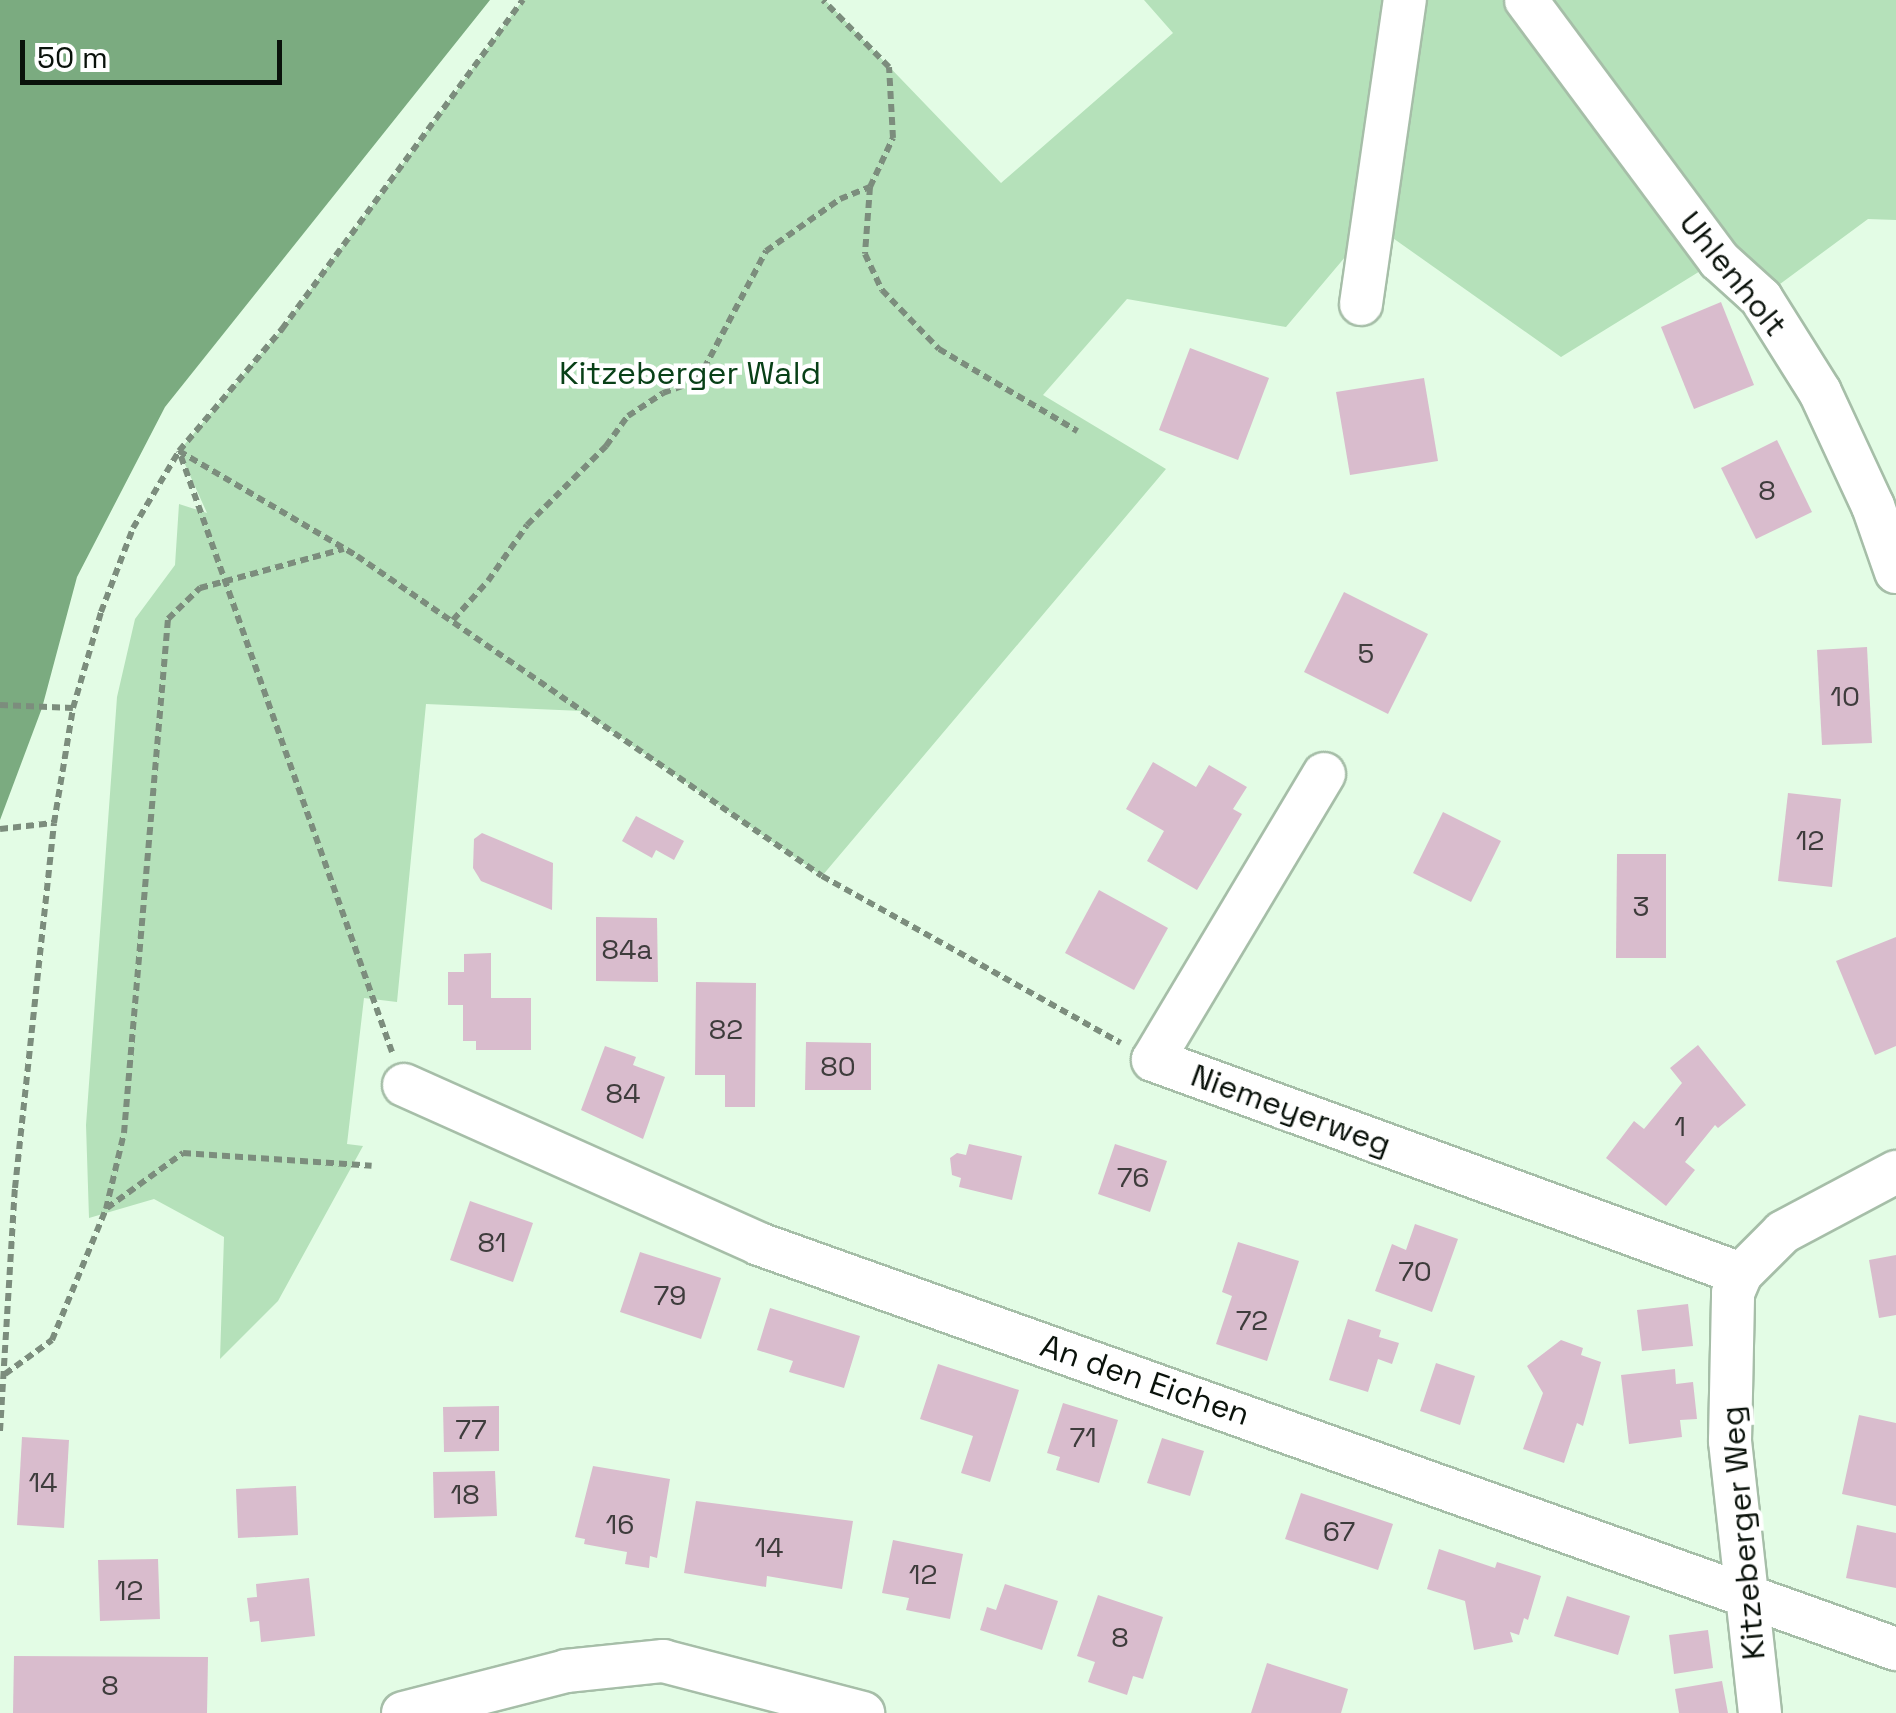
<!DOCTYPE html>
<html>
<head>
<meta charset="utf-8">
<style>
  body { margin:0 }
  #map { position:relative; width:1896px; height:1713px; overflow:hidden; background:#e3fce5; font-family:"Space Grotesk",sans-serif }
  div>[style] { position:absolute }
  .green>* { inset:0; background:#b5e1ba }
  .water>* { inset:0; background:#7bab80 }
  .building>* { inset:0; background:#d9bccd }
  .path>* { height:6px; margin-top:-3px; transform-origin:0; background:repeating-linear-gradient(90deg,#7c8d7d 0 8px,transparent 0 13px) }
  .roads { filter:drop-shadow(2px 0 #a6bea8) drop-shadow(-2px 0 #a6bea8) drop-shadow(0 2px #a6bea8) drop-shadow(0 -2px #a6bea8) }
  .minor>* { height:42px; margin:-21px; padding:0 21px; transform-origin:21px; border-radius:21px; background:#fff }
  span { translate:-50% -50%; white-space:nowrap; text-align:center; line-height:1.15; -webkit-text-stroke:9px #fff; paint-order:stroke }
  .number-label { font-size:28px; color:#3e3c3c }
  .number-label span { -webkit-text-stroke-width:0 }
  .street-label { font-size:32px; color:#0a120b }
  .park-label { font-size:32px; color:#084017 }
  .scale { position:absolute; left:20px; top:40px; width:262px; height:45px; box-sizing:border-box; border:5px solid #0a120b; border-top:0; padding-left:12px; font-size:30px; line-height:35px; white-space:nowrap; color:#0a120b; -webkit-text-stroke:8px #fff; paint-order:stroke }
</style>
</head>
<body>
<div id="map">
  <div class="green">
    <i style="clip-path:polygon(523px 0,825px 0,1001px 183px,1173px 33px,1144px 0,1896px 0,1896px 220px,1868px 219px,1761px 298px,1718px 260px,1561px 357px,1373px 224px,1286px 327px,1127px 299px,1043px 395px,1166px 469px,822px 876px,582px 711px,426px 704px,397px 1002px,364px 998px,347px 1144px,363px 1146px,278px 1301px,220px 1359px,224px 1237px,154px 1199px,89px 1218px,86px 1125px,117px 697px,135px 619px,175px 565px,179px 504px,207px 513px,179px 451px,282px 329px)"></i>
  </div>
  <div class="water">
    <i style="clip-path:polygon(0 0,490px 0,165px 407px,77px 577px,42px 708px,0 820px)"></i>
  </div>
  <div class="building">
    <i style="clip-path:polygon(1721px 302px,1754px 385px,1694px 409px,1661px 327px)"></i>
    <i style="clip-path:polygon(1190px 348px,1269px 378px,1238px 460px,1159px 430px)"></i>
    <i style="clip-path:polygon(1424px 378px,1438px 461px,1350px 475px,1336px 392px)"></i>
    <i style="clip-path:polygon(1777px 440px,1812px 512px,1756px 539px,1721px 468px)"></i>
    <i style="clip-path:polygon(1344px 592px,1428px 634px,1388px 714px,1304px 672px)"></i>
    <i style="clip-path:polygon(1867px 647px,1872px 743px,1822px 745px,1817px 650px)"></i>
    <i style="clip-path:polygon(1153px 762px,1196px 787px,1209px 765px,1247px 787px,1233px 809px,1242px 814px,1197px 890px,1147px 861px,1164px 831px,1126px 809px)"></i>
    <i style="clip-path:polygon(1788px 793px,1841px 799px,1832px 887px,1778px 881px)"></i>
    <i style="clip-path:polygon(1443px 812px,1501px 841px,1471px 902px,1413px 873px)"></i>
    <i style="clip-path:polygon(636px 816px,684px 841px,674px 860px,656px 850px,652px 858px,622px 841px)"></i>
    <i style="clip-path:polygon(482px 833px,553px 863px,552px 910px,481px 881px,473px 868px,474px 839px)"></i>
    <i style="clip-path:polygon(1617px 854px,1666px 854px,1666px 958px,1616px 958px)"></i>
    <i style="clip-path:polygon(1099px 890px,1168px 928px,1134px 990px,1065px 953px)"></i>
    <i style="clip-path:polygon(596px 917px,657px 918px,658px 982px,596px 981px)"></i>
    <i style="clip-path:polygon(1896px 937px,1896px 1046px,1875px 1055px,1836px 961px)"></i>
    <i style="clip-path:polygon(491px 953px,491px 998px,531px 998px,531px 1050px,476px 1050px,476px 1041px,463px 1041px,463px 1005px,448px 1005px,448px 972px,464px 972px,464px 954px)"></i>
    <i style="clip-path:polygon(696px 982px,756px 983px,755px 1107px,725px 1107px,725px 1075px,695px 1075px)"></i>
    <i style="clip-path:polygon(806px 1042px,871px 1043px,871px 1090px,805px 1090px)"></i>
    <i style="clip-path:polygon(1698px 1045px,1746px 1105px,1718px 1128px,1715px 1125px,1685px 1162px,1695px 1170px,1666px 1206px,1606px 1158px,1634px 1121px,1644px 1129px,1682px 1083px,1670px 1068px)"></i>
    <i style="clip-path:polygon(605px 1046px,636px 1057px,633px 1065px,665px 1077px,643px 1139px,581px 1110px)"></i>
    <i style="clip-path:polygon(969px 1144px,1022px 1156px,1012px 1200px,959px 1187px,961px 1178px,952px 1175px,950px 1158px,957px 1153px,966px 1155px)"></i>
    <i style="clip-path:polygon(1115px 1144px,1167px 1161px,1150px 1212px,1098px 1194px)"></i>
    <i style="clip-path:polygon(470px 1201px,533px 1223px,513px 1282px,450px 1260px)"></i>
    <i style="clip-path:polygon(1415px 1224px,1458px 1239px,1432px 1312px,1375px 1291px,1392px 1244px,1406px 1250px)"></i>
    <i style="clip-path:polygon(1238px 1242px,1299px 1261px,1267px 1361px,1216px 1344px,1232px 1296px,1222px 1292px)"></i>
    <i style="clip-path:polygon(640px 1252px,721px 1278px,701px 1339px,620px 1312px)"></i>
    <i style="clip-path:polygon(1896px 1255px,1896px 1315px,1879px 1318px,1869px 1260px)"></i>
    <i style="clip-path:polygon(1688px 1304px,1693px 1346px,1642px 1351px,1637px 1310px)"></i>
    <i style="clip-path:polygon(770px 1308px,860px 1336px,844px 1388px,789px 1372px,793px 1361px,757px 1350px)"></i>
    <i style="clip-path:polygon(1348px 1319px,1381px 1330px,1379px 1337px,1399px 1343px,1392px 1364px,1378px 1359px,1368px 1392px,1329px 1380px)"></i>
    <i style="clip-path:polygon(1561px 1340px,1583px 1348px,1581px 1355px,1601px 1362px,1583px 1426px,1577px 1423px,1564px 1463px,1523px 1449px,1543px 1393px,1527px 1366px)"></i>
    <i style="clip-path:polygon(1436px 1363px,1475px 1376px,1460px 1425px,1420px 1411px)"></i>
    <i style="clip-path:polygon(938px 1364px,1019px 1390px,990px 1482px,961px 1473px,973px 1436px,920px 1419px)"></i>
    <i style="clip-path:polygon(1675px 1369px,1676px 1384px,1693px 1382px,1697px 1419px,1680px 1420px,1682px 1437px,1629px 1444px,1621px 1375px)"></i>
    <i style="clip-path:polygon(1063px 1403px,1118px 1420px,1099px 1483px,1056px 1470px,1060px 1457px,1047px 1453px)"></i>
    <i style="clip-path:polygon(499px 1406px,499px 1451px,444px 1452px,443px 1407px)"></i>
    <i style="clip-path:polygon(1859px 1415px,1896px 1423px,1896px 1506px,1842px 1494px)"></i>
    <i style="clip-path:polygon(22px 1437px,69px 1440px,64px 1528px,17px 1525px)"></i>
    <i style="clip-path:polygon(1162px 1438px,1204px 1451px,1190px 1496px,1147px 1483px)"></i>
    <i style="clip-path:polygon(593px 1466px,670px 1479px,657px 1558px,650px 1556px,649px 1568px,625px 1564px,627px 1552px,584px 1544px,585px 1539px,575px 1537px)"></i>
    <i style="clip-path:polygon(495px 1471px,497px 1516px,434px 1518px,433px 1472px)"></i>
    <i style="clip-path:polygon(296px 1486px,298px 1535px,238px 1538px,236px 1489px)"></i>
    <i style="clip-path:polygon(1301px 1493px,1393px 1524px,1378px 1570px,1285px 1539px)"></i>
    <i style="clip-path:polygon(696px 1501px,853px 1521px,842px 1589px,767px 1576px,766px 1587px,684px 1573px)"></i>
    <i style="clip-path:polygon(1857px 1525px,1896px 1533px,1896px 1588px,1846px 1578px)"></i>
    <i style="clip-path:polygon(893px 1540px,963px 1554px,950px 1619px,906px 1610px,909px 1598px,882px 1593px)"></i>
    <i style="clip-path:polygon(1439px 1549px,1495px 1568px,1497px 1562px,1541px 1576px,1528px 1620px,1524px 1618px,1519px 1635px,1510px 1632px,1513px 1642px,1474px 1650px,1465px 1601px,1427px 1589px)"></i>
    <i style="clip-path:polygon(158px 1559px,160px 1619px,100px 1621px,98px 1560px)"></i>
    <i style="clip-path:polygon(309px 1578px,315px 1636px,261px 1642px,259px 1621px,250px 1622px,247px 1598px,257px 1597px,256px 1584px)"></i>
    <i style="clip-path:polygon(1005px 1584px,1058px 1601px,1042px 1650px,980px 1630px,987px 1607px,996px 1610px)"></i>
    <i style="clip-path:polygon(1098px 1595px,1163px 1617px,1143px 1679px,1133px 1676px,1127px 1695px,1088px 1682px,1095px 1662px,1077px 1656px)"></i>
    <i style="clip-path:polygon(1567px 1596px,1630px 1616px,1618px 1655px,1554px 1636px)"></i>
    <i style="clip-path:polygon(1708px 1630px,1713px 1668px,1674px 1674px,1669px 1635px)"></i>
    <i style="clip-path:polygon(14px 1656px,208px 1657px,207px 1713px,13px 1713px)"></i>
    <i style="clip-path:polygon(1267px 1663px,1348px 1689px,1341px 1713px,1251px 1713px)"></i>
    <i style="clip-path:polygon(1722px 1681px,1728px 1713px,1679px 1713px,1675px 1689px)"></i>
  </div>
  <div class="path">
    <i style="left:870px;top:187px;width:67px;rotate:94.3deg"></i>
    <i style="left:865px;top:254px;width:40px;rotate:65deg"></i>
    <i style="left:882px;top:290px;width:82px;rotate:46deg"></i>
    <i style="left:939px;top:349px;width:161px;rotate:30.7deg"></i>
    <i style="left:453px;top:620px;width:52px;rotate:-48.1deg"></i>
    <i style="left:488px;top:581px;width:68px;rotate:-55.1deg"></i>
    <i style="left:527px;top:525px;width:112px;rotate:-45deg"></i>
    <i style="left:606px;top:446px;width:37px;rotate:-54deg"></i>
    <i style="left:628px;top:416px;width:42px;rotate:-33.3deg"></i>
    <i style="left:663px;top:393px;width:37px;rotate:-20deg"></i>
    <i style="left:698px;top:380px;width:146px;rotate:-62.2deg"></i>
    <i style="left:766px;top:251px;width:90px;rotate:-35.1deg"></i>
    <i style="left:840px;top:199px;width:32px;rotate:-22deg"></i>
    <i style="left:870px;top:187px;width:54px;rotate:-64.9deg"></i>
    <i style="left:893px;top:138px;width:71px;rotate:-93.2deg"></i>
    <i style="left:889px;top:67px;width:94px;rotate:-134.6deg"></i>
    <i style="left:0;top:705px;width:73px;rotate:2.4deg"></i>
    <i style="left:0;top:829px;width:53px;rotate:-6.5deg"></i>
    <i style="left:392px;top:1052px;width:638px;rotate:-109.51deg"></i>
    <i style="left:179px;top:451px;width:207px;rotate:30.5deg"></i>
    <i style="left:357px;top:556px;width:564px;rotate:34.53deg"></i>
    <i style="left:822px;top:876px;width:342px;rotate:29.2deg"></i>
    <i style="left:107px;top:1208px;width:94px;rotate:-35.9deg"></i>
    <i style="left:183px;top:1153px;width:189px;rotate:3.9deg"></i>
    <i style="left:5px;top:1374px;width:58px;rotate:-35.9deg"></i>
    <i style="left:52px;top:1340px;width:142px;rotate:-67.6deg"></i>
    <i style="left:106px;top:1209px;width:78px;rotate:-76.7deg"></i>
    <i style="left:124px;top:1133px;width:516px;rotate:-85.11deg"></i>
    <i style="left:168px;top:619px;width:45px;rotate:-44.1deg"></i>
    <i style="left:200px;top:588px;width:149px;rotate:-15.2deg"></i>
    <i style="left:0;top:1431px;width:243px;rotate:-86.5deg"></i>
    <i style="left:15px;top:1188px;width:367px;rotate:-83.9deg"></i>
    <i style="left:54px;top:823px;width:117px;rotate:-80.6deg"></i>
    <i style="left:73px;top:708px;width:100px;rotate:-73.7deg"></i>
    <i style="left:101px;top:612px;width:90px;rotate:-69.1deg"></i>
    <i style="left:133px;top:528px;width:90px;rotate:-59.1deg"></i>
    <i style="left:179px;top:451px;width:160px;rotate:-49.8deg"></i>
    <i style="left:282px;top:329px;width:408px;rotate:-53.8deg"></i>
  </div>
  <div class="roads">
    <div class="minor">
      <i style="left:1526px;top:0;width:324px;rotate:53.4deg"></i>
      <i style="left:1719px;top:260px;width:57px;rotate:42.1deg"></i>
      <i style="left:1761px;top:298px;width:111px;rotate:57.9deg"></i>
      <i style="left:1820px;top:392px;width:126px;rotate:65.1deg"></i>
      <i style="left:1873px;top:506px;width:70px;rotate:70.8deg"></i>
      <i style="left:1361px;top:304px;width:307px;rotate:-81.8deg"></i>
      <i style="left:1324px;top:774px;width:333px;rotate:120.9deg"></i>
      <i style="left:1153px;top:1060px;width:626px;rotate:20deg"></i>
      <i style="left:404px;top:1085px;width:389px;rotate:24.1deg"></i>
      <i style="left:759px;top:1244px;width:1207px;rotate:19.61deg"></i>
      <i style="left:403px;top:1713px;width:168px;rotate:-14.4deg"></i>
      <i style="left:566px;top:1671px;width:98px;rotate:-5.9deg"></i>
      <i style="left:663px;top:1661px;width:207px;rotate:14.6deg"></i>
      <i style="left:1760px;top:1713px;width:274px;rotate:-96.3deg"></i>
      <i style="left:1730px;top:1441px;width:148px;rotate:-88.8deg"></i>
      <i style="left:1733px;top:1293px;width:21px;rotate:-67deg"></i>
      <i style="left:1741px;top:1274px;width:59px;rotate:-45deg"></i>
      <i style="left:1783px;top:1232px;width:128px;rotate:-28deg"></i>
    </div>
  </div>
  <div class="number-label">
    <span style="left:1767px;top:490px">8</span>
    <span style="left:1366px;top:653px">5</span>
    <span style="left:1845px;top:696px">10</span>
    <span style="left:1810px;top:840px">12</span>
    <span style="left:1641px;top:906px">3</span>
    <span style="left:627px;top:949px">84a</span>
    <span style="left:726px;top:1029px">82</span>
    <span style="left:838px;top:1066px">80</span>
    <span style="left:623px;top:1093px">84</span>
    <span style="left:1680px;top:1126px">1</span>
    <span style="left:1133px;top:1177px">76</span>
    <span style="left:492px;top:1242px">81</span>
    <span style="left:1415px;top:1271px">70</span>
    <span style="left:670px;top:1295px">79</span>
    <span style="left:1252px;top:1320px">72</span>
    <span style="left:471px;top:1429px">77</span>
    <span style="left:1083px;top:1437px">71</span>
    <span style="left:43px;top:1482px">14</span>
    <span style="left:465px;top:1494px">18</span>
    <span style="left:620px;top:1524px">16</span>
    <span style="left:1339px;top:1531px">67</span>
    <span style="left:769px;top:1547px">14</span>
    <span style="left:923px;top:1574px">12</span>
    <span style="left:129px;top:1590px">12</span>
    <span style="left:1120px;top:1637px">8</span>
    <span style="left:110px;top:1685px">8</span>
  </div>
  <div class="street-label">
    <span style="left:1733px;top:274px;rotate:51deg">Uhlenholt</span>
    <span style="left:1291px;top:1110px;rotate:20deg">Niemeyerweg</span>
    <span style="left:1145px;top:1380px;rotate:19deg">An den Eichen</span>
    <span style="left:1743px;top:1533px;rotate:-95deg">Kitzeberger Weg</span>
  </div>
  <div class="park-label">
    <span style="left:690px;top:373px">Kitzeberger Wald</span>
  </div>
  <div class="scale">50 m</div>
</div>
</body>
</html>
